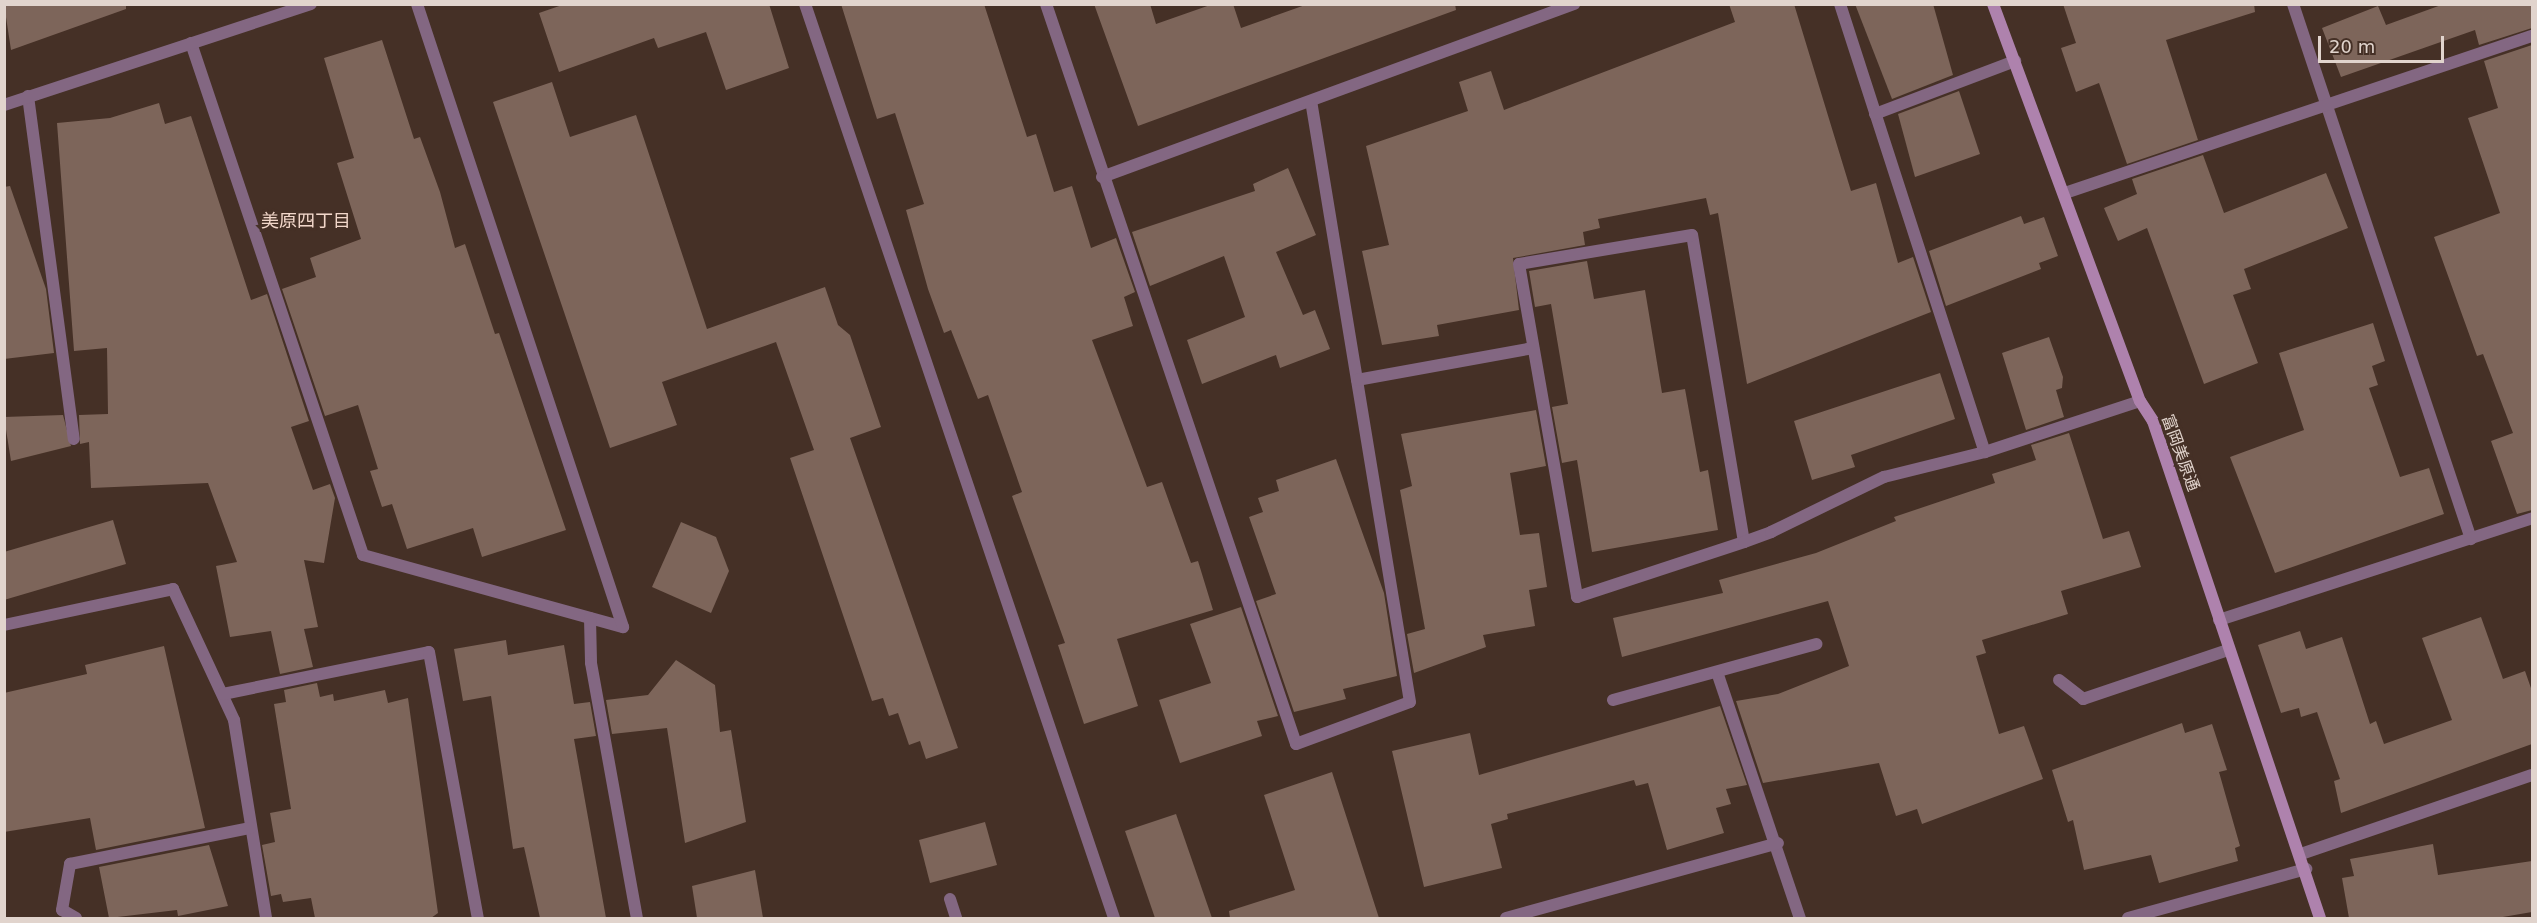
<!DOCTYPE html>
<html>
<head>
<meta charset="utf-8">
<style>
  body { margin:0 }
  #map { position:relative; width:2537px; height:923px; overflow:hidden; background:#453026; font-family:"DejaVu Sans","Noto Sans JP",sans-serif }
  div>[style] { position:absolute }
  .building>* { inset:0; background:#7d655a }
  .street>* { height:12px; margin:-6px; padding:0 6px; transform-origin:6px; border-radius:6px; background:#836782 }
  .secondary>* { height:12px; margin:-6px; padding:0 6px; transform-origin:6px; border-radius:6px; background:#ae82ad }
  span { translate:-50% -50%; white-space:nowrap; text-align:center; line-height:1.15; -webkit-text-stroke:6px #453026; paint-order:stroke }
  .street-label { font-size:16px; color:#e1d4cd }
  .neighbourhood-label { font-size:18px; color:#f2d7ca }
  .frame { position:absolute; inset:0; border:6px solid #e1d4cd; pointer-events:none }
  .scale { position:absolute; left:2318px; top:36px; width:126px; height:27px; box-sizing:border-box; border:3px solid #e1d4cd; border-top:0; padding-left:8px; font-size:18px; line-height:21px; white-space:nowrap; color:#e1d4cd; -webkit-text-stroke:4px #453026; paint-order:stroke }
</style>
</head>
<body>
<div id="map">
  <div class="building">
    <i style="clip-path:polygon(4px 4px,126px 4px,126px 9px,11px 50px)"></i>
    <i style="clip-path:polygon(565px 4px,769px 4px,789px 68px,726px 90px,706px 32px,658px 48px,654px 38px,559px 72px,539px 13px)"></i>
    <i style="clip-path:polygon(841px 4px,984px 4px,1027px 137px,1036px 134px,1054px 192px,1072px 186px,1091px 248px,1116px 238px,1135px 292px,1124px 297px,1133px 326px,1092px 340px,1147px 487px,1162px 482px,1191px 563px,1198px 561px,1213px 610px,1117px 639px,1138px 706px,1084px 724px,1058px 645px,1065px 643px,1012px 496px,1022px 492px,988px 395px,978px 399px,951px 330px,944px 333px,928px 289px,906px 210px,924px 204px,895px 113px,877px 119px)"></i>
    <i style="clip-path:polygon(1094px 4px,1150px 4px,1156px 24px,1213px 4px,1233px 4px,1241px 28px,1308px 4px,1455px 4px,1456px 10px,1138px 126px)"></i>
    <i style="clip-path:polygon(1729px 4px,1794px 4px,1851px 191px,1876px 183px,1898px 263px,1913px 257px,1931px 312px,1747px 384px,1718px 213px,1710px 215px,1706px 198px,1598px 219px,1600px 228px,1583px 232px,1585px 245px,1513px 258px,1519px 310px,1437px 325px,1439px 336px,1382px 345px,1362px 251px,1389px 245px,1366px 146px,1468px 111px,1459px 82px,1491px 71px,1504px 110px,1735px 22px)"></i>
    <i style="clip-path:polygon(1855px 4px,1933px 4px,1953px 75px,1892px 99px)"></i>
    <i style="clip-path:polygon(2063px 4px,2254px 4px,2255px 12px,2166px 40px,2198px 140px,2127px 164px,2099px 83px,2076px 92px,2061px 48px,2076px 43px)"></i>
    <i style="clip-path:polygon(2444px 4px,2532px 4px,2532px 28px,2479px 45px,2475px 30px,2341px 77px,2322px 28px,2378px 6px,2386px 25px)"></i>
    <i style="clip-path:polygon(382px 40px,414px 139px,420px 137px,440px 192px,455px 248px,465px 244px,495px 334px,499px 333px,566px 530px,482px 557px,473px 528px,407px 549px,392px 504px,382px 507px,370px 471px,378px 469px,358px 405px,325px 416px,282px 289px,316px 277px,310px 258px,361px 239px,337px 163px,354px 158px,324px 58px)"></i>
    <i style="clip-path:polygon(2532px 45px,2532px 510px,2517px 514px,2491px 441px,2513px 433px,2483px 354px,2477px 356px,2434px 237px,2500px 213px,2468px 118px,2498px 108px,2484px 61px)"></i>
    <i style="clip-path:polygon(552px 82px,570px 137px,636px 115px,707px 329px,825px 287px,838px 325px,850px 335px,881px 427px,850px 438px,958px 748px,926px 759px,920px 741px,909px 745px,898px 713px,889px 716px,883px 698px,872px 701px,790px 458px,814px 450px,776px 342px,662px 382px,677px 425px,610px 448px,493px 102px)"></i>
    <i style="clip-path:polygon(1959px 91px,1980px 154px,1915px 177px,1898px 114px)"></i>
    <i style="clip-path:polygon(159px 103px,165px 124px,191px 116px,251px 300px,267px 294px,309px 421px,291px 427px,313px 490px,330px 484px,335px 498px,324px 563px,304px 560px,318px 627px,304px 629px,313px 667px,280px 674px,271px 631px,230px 637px,216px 566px,237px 562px,208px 483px,91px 488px,89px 442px,80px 444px,79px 415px,108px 414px,107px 348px,74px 351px,57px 123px,110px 118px)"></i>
    <i style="clip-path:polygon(2203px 155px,2224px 213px,2326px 173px,2348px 228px,2244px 269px,2251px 289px,2233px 295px,2258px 363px,2204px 384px,2147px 228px,2118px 241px,2104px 208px,2137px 194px,2132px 179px)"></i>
    <i style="clip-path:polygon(1288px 168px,1316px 235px,1276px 252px,1303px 315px,1315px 310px,1330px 349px,1280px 368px,1276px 355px,1202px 384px,1187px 340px,1245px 317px,1224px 256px,1150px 286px,1132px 232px,1255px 191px,1253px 184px)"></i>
    <i style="clip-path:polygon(10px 186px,46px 289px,54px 353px,4px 359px,4px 187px)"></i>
    <i style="clip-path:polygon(2021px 216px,2024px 224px,2044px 217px,2058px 256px,2039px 263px,2041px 269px,1946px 306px,1929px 251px)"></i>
    <i style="clip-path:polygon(1587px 261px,1594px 299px,1645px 290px,1662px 393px,1685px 389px,1700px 472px,1708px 470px,1718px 530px,1592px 552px,1577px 460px,1562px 463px,1552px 407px,1568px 404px,1551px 304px,1535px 307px,1529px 271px)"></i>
    <i style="clip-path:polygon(2373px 323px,2385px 361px,2372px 366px,2378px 385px,2369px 388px,2400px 477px,2429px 468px,2444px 514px,2275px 573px,2230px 457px,2304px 430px,2279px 353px)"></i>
    <i style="clip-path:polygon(2049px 337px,2063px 377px,2062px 388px,2056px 390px,2064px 417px,2026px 430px,2002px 353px)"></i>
    <i style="clip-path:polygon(1940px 373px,1955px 419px,1851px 455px,1855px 467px,1812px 480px,1794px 421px)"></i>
    <i style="clip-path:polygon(1536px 410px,1546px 466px,1510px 473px,1520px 535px,1539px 533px,1547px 587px,1529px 590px,1535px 626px,1483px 635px,1486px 647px,1414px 673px,1407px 634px,1425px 629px,1400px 490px,1412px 486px,1401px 434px)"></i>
    <i style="clip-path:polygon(63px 415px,71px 446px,11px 461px,4px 417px)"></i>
    <i style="clip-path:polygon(2069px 433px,2103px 539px,2129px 531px,2141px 567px,2061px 591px,2068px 614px,1982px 640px,1986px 653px,1976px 656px,1999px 734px,2024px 726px,2043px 779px,1922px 824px,1917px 809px,1896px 816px,1879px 763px,1763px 783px,1736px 701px,1778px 694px,1849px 666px,1828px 601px,1622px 657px,1613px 618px,1723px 593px,1719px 580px,1816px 553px,1896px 521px,1894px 517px,1995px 483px,1992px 474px,2036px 460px,2031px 445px)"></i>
    <i style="clip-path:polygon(1336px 459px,1384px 593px,1397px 676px,1343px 689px,1346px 699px,1294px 712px,1256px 601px,1276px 594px,1249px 517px,1263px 512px,1258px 498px,1279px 491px,1276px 480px)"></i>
    <i style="clip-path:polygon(113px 520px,126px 564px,4px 600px,4px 552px)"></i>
    <i style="clip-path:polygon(681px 522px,716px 537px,729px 571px,711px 613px,652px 587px)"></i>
    <i style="clip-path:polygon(1241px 607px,1278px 716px,1257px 721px,1262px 736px,1180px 763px,1159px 700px,1211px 683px,1190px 624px)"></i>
    <i style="clip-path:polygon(2481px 617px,2503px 679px,2525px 671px,2532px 691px,2532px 744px,2341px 813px,2334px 781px,2340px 779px,2317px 712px,2301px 717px,2299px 708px,2281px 713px,2258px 645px,2300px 631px,2306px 649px,2342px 637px,2370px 724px,2376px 721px,2384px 744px,2452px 720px,2422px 638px)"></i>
    <i style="clip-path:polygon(506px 640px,508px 655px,564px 645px,574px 704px,590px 702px,596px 736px,574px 739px,606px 918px,540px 918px,524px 847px,513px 849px,491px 696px,463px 701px,454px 649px)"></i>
    <i style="clip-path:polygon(164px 646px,205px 828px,96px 850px,90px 818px,4px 832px,4px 693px,87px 674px,85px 665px)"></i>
    <i style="clip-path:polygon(676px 660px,715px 685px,720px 732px,731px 730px,746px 822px,685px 843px,667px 728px,612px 734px,606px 700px,648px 695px)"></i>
    <i style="clip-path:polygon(317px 683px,320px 697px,333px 694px,334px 701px,385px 690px,388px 703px,408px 698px,438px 913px,431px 918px,315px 918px,311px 898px,283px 902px,281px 894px,271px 896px,262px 845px,275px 842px,270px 813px,291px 809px,274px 704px,286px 702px,284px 690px)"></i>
    <i style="clip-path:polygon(1720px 706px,1747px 785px,1726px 789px,1731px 804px,1716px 808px,1724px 833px,1667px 850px,1648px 783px,1636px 786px,1634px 780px,1507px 814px,1508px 819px,1491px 824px,1502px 868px,1424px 887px,1392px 751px,1470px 733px,1479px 775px)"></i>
    <i style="clip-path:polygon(2182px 723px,2185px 733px,2212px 724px,2227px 770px,2219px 772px,2240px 846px,2235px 848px,2238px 861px,2159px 883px,2151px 855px,2084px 870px,2073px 820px,2068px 822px,2052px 770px)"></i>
    <i style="clip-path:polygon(1332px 772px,1379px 918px,1230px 918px,1229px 911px,1295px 890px,1264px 795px)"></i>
    <i style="clip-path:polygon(1176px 814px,1212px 918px,1155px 918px,1125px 831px)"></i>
    <i style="clip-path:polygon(985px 822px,997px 865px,930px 883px,919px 840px)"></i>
    <i style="clip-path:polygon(2433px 844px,2438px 875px,2532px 861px,2532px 912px,2497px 918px,2349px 918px,2342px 878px,2354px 876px,2350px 859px)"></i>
    <i style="clip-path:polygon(209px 845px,228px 906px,178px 916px,177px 910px,109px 918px,99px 867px)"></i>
    <i style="clip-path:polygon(755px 870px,763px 918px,697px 918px,692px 886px)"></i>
  </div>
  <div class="street">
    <i style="left:805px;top:4px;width:965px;rotate:71.32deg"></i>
    <i style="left:1046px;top:4px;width:781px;rotate:71.33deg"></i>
    <i style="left:1296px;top:744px;width:121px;rotate:-20.2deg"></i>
    <i style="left:1410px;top:702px;width:609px;rotate:-99.35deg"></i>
    <i style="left:1840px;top:4px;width:471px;rotate:72.1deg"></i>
    <i style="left:2293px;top:4px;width:564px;rotate:71.6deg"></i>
    <i style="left:191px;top:43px;width:540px;rotate:71.43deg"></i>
    <i style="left:363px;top:555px;width:270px;rotate:15.5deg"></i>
    <i style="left:623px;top:627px;width:656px;rotate:-108.3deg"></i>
    <i style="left:28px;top:96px;width:346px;rotate:82.4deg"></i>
    <i style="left:4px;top:105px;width:323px;rotate:-18.2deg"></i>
    <i style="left:1875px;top:114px;width:150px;rotate:-20.7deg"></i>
    <i style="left:1102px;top:177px;width:503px;rotate:-20.13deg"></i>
    <i style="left:2065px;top:193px;width:493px;rotate:-18.6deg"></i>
    <i style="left:1357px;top:380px;width:179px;rotate:-10.3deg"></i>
    <i style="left:1744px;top:542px;width:311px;rotate:-99.6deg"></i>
    <i style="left:1692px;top:235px;width:175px;rotate:170.5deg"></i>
    <i style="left:1519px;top:264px;width:338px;rotate:80.1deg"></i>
    <i style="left:1577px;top:597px;width:176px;rotate:-18.2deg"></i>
    <i style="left:1744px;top:542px;width:29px;rotate:-20deg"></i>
    <i style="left:1771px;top:532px;width:126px;rotate:-26deg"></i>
    <i style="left:1884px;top:477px;width:104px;rotate:-13.9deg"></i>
    <i style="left:1985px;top:452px;width:163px;rotate:-18.2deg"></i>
    <i style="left:590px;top:618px;width:45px;rotate:88.7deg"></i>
    <i style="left:591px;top:663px;width:259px;rotate:79.8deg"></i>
    <i style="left:2219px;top:620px;width:329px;rotate:-18deg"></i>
    <i style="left:4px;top:625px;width:173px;rotate:-12deg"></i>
    <i style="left:173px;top:589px;width:145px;rotate:65deg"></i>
    <i style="left:234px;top:720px;width:201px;rotate:80.8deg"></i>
    <i style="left:1717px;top:672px;width:260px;rotate:71.4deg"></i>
    <i style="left:2059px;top:680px;width:31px;rotate:38deg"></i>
    <i style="left:2083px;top:699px;width:153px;rotate:-18.7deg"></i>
    <i style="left:223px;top:694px;width:210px;rotate:-11.5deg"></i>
    <i style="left:429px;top:652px;width:270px;rotate:79.6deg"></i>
    <i style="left:1613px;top:700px;width:211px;rotate:-15.4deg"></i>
    <i style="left:2301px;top:854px;width:244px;rotate:-18.9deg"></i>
    <i style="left:950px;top:899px;width:20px;rotate:72deg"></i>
    <i style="left:76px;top:918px;width:16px;rotate:-150deg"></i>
    <i style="left:62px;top:910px;width:47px;rotate:-80.1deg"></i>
    <i style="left:70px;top:864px;width:184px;rotate:-11.3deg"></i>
    <i style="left:1506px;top:918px;width:282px;rotate:-15.4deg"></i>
    <i style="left:2128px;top:918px;width:185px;rotate:-15.4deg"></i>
  </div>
  <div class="secondary">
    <i style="left:1993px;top:4px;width:423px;rotate:69.7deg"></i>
    <i style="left:2140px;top:401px;width:24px;rotate:57deg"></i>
    <i style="left:2153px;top:421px;width:524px;rotate:71.43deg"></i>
  </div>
  <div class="street-label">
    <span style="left:2180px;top:453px;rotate:70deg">富岡美原通</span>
  </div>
  <div class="neighbourhood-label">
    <span style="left:306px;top:221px">美原四丁目</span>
  </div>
  <div class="frame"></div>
  <div class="scale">20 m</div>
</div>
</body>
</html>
